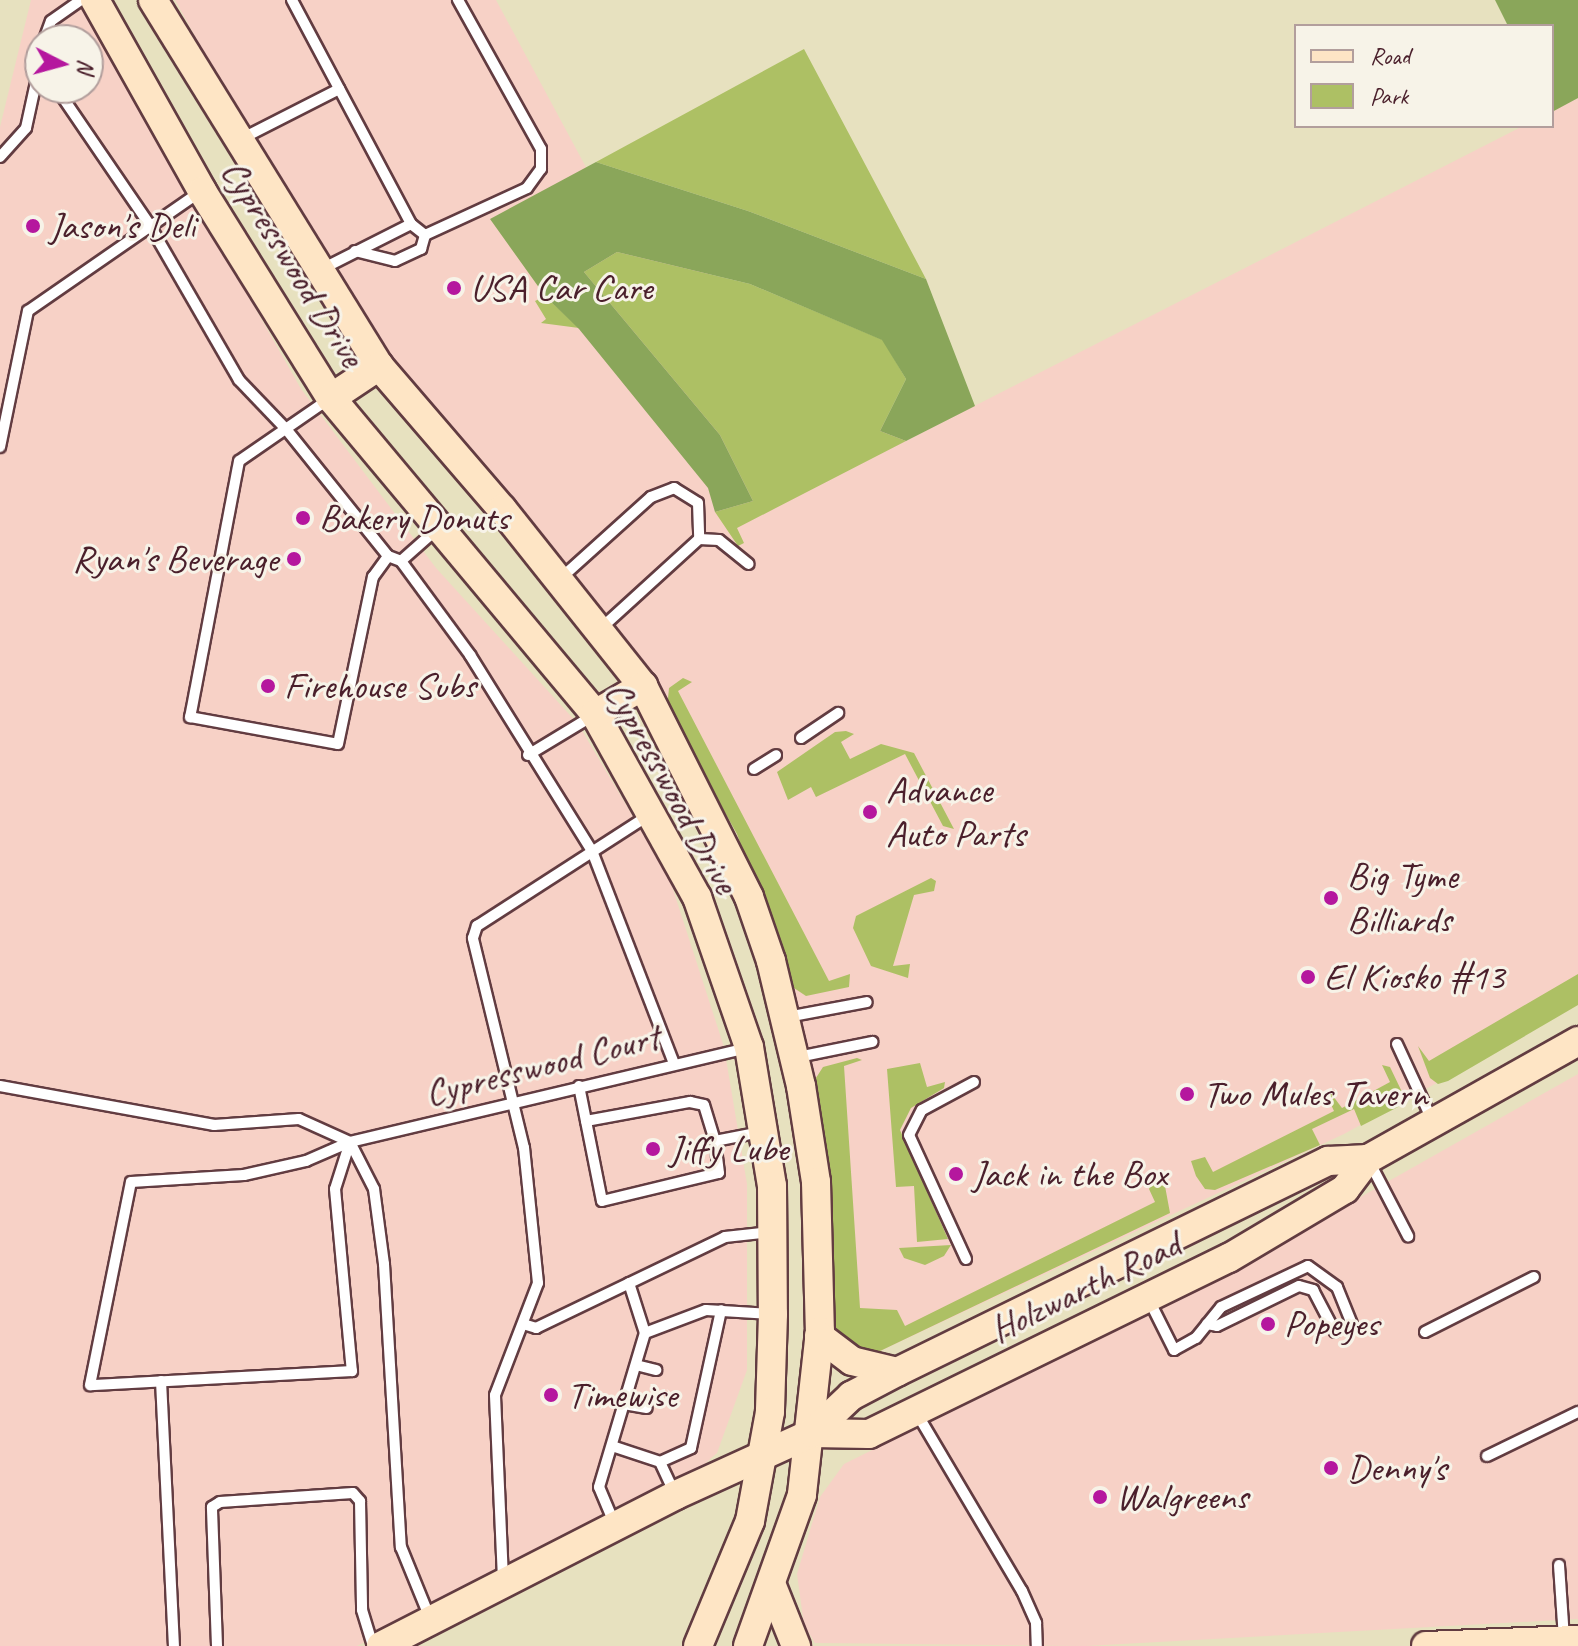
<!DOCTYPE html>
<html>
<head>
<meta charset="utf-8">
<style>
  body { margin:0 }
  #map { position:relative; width:1578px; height:1646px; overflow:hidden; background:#e7e1bf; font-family:Caveat,sans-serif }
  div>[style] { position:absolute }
  .built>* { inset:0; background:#f7d1c6 }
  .green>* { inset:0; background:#adc064 }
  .forest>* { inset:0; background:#8aa65a }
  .roads { filter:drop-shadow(2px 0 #623c41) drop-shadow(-2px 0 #623c41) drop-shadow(0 2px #623c41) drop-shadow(0 -2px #623c41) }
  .service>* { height:10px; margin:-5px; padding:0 5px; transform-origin:5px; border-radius:5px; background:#fff }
  .secondary>* { height:28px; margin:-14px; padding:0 14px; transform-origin:14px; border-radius:14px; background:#fee5c5 }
  .dots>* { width:22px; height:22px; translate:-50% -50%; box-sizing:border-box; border:4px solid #f7f3e8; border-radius:50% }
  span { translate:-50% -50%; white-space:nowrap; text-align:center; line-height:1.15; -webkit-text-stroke:6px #f7f3e8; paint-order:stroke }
  .poi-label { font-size:38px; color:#4a1f2b }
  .left { translate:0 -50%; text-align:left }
  .right { translate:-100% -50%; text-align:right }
  .street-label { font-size:38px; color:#4a1f2b }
  .legend { position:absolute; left:1294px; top:24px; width:260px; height:104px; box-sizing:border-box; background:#f7f3e8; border:2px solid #b29e9c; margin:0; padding:10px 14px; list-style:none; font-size:24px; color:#4a1f2b }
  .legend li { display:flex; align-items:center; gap:16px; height:40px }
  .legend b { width:40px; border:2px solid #b29e9c }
  .north { position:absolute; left:24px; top:24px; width:80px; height:80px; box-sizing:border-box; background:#f7f3e8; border:2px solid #b29e9c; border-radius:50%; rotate:96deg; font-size:22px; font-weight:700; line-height:32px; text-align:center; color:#4a1f2b }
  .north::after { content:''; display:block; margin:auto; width:28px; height:36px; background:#b5179e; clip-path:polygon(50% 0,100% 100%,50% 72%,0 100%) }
</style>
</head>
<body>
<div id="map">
  <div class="built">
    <i style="clip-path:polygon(evenodd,31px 0,81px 0,301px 389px,436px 568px,578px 724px,669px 877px,724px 1047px,747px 1184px,747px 1370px,717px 1453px,698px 1470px,357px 1646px,0 1646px,0 127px,31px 0,40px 40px,88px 40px,88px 88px,40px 88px,40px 40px)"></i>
    <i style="clip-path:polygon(175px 0,496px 0,588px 171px,906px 441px,1523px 126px,1552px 126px,1552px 111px,1578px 98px,1578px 1005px,1344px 1134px,878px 1352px,864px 1353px,769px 913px,737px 834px,697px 757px,626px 644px,365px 326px,293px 214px)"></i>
    <i style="clip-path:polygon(1578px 1074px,1578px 1619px,1085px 1646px,815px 1643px,804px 1625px,797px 1574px,820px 1497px,844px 1464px,1200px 1288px)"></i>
  </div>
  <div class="green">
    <i style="clip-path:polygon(804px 49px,926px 279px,748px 211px,596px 162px)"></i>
    <i style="clip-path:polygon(617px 252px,750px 284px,883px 340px,906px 379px,880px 431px,906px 441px,737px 528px,744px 543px,738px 546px,715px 512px,753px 501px,720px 435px,584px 272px)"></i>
    <i style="clip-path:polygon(545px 296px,579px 328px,541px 323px,546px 319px,535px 301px)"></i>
    <i style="clip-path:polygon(683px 678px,692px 682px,678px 691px,829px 981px,850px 974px,849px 987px,806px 996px,791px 986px,737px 834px,667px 709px,669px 688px)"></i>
    <i style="clip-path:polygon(846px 731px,854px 734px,841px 742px,850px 759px,881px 744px,914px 753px,954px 829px,943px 826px,905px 754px,816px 797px,811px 787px,788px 800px,777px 772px,835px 732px)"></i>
    <i style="clip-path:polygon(931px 878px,936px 881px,934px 891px,914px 895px,893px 966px,910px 964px,908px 978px,871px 966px,853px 928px,856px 916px)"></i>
    <i style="clip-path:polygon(1578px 974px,1578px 1005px,1448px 1081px,1438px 1084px,1430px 1078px,1418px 1046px,1429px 1061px)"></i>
    <i style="clip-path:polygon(857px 1058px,862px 1060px,844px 1066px,860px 1308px,897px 1310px,905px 1326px,1155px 1202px,1149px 1189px,1152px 1182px,1165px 1186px,1170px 1213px,878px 1352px,864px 1353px,839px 1341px,833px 1325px,814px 1081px,823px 1067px)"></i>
    <i style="clip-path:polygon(920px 1063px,927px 1087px,945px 1082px,944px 1088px,911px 1108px,900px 1130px,948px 1239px,917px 1242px,914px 1186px,896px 1187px,887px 1069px)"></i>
    <i style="clip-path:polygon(1382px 1065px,1390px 1067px,1402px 1092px,1398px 1107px,1361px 1126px,1354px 1109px,1312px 1129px,1320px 1145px,1215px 1190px,1205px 1189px,1196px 1176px,1191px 1161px,1205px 1157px,1213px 1172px,1334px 1111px,1327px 1096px,1330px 1092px,1342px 1108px,1390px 1082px)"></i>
    <i style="clip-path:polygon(951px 1245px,944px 1256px,925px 1265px,904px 1258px,899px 1248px)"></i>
  </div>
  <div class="forest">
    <i style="clip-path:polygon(1495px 0,1578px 0,1578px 98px,1552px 112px,1552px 26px,1508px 26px)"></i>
    <i style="clip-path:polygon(596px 162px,748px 211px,926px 279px,975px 406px,906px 441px,880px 431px,906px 379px,882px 340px,750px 284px,617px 252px,584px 272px,720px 435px,753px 501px,715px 512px,708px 488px,579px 329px,545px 296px,490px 219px)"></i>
  </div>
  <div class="roads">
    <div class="service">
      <i style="left:292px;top:0;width:254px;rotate:62deg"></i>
      <i style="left:44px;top:40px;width:20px;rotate:-70deg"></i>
      <i style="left:51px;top:21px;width:37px;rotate:-35deg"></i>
      <i style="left:47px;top:88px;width:13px;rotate:18deg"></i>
      <i style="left:59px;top:92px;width:160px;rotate:55.7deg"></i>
      <i style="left:149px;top:224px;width:180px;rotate:60deg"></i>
      <i style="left:239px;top:380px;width:68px;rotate:46.2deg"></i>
      <i style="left:286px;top:429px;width:163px;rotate:51.2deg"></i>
      <i style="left:388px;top:556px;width:14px;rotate:21deg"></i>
      <i style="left:401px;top:561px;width:117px;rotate:53.7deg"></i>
      <i style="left:470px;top:655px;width:231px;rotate:58.1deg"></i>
      <i style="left:592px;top:851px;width:227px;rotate:68.9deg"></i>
      <i style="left:243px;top:138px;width:108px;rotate:-27deg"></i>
      <i style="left:0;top:157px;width:39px;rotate:-48deg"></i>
      <i style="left:26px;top:128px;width:66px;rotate:-77.7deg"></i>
      <i style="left:355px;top:251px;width:41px;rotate:14deg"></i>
      <i style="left:395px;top:261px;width:29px;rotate:-25deg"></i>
      <i style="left:421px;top:249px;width:15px;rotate:-74deg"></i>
      <i style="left:320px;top:270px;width:102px;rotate:-26.8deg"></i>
      <i style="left:411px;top:224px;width:18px;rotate:38deg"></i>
      <i style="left:425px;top:235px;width:112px;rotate:-24.7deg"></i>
      <i style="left:527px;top:188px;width:24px;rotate:-54deg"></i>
      <i style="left:541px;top:169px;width:20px;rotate:-90deg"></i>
      <i style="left:541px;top:149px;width:171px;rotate:-119.1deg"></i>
      <i style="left:329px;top:399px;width:109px;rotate:145.4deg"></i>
      <i style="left:239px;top:461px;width:261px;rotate:100.8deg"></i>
      <i style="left:190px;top:717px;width:150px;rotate:10.3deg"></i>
      <i style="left:338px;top:744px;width:171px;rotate:-78.2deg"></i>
      <i style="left:373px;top:577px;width:26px;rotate:-54deg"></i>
      <i style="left:0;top:447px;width:139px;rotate:-78.4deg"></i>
      <i style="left:28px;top:311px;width:211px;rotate:-34.7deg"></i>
      <i style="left:699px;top:539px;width:20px;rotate:3deg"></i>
      <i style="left:719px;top:540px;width:38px;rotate:39deg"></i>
      <i style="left:401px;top:561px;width:47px;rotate:-41.5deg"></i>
      <i style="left:561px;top:578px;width:121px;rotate:-42deg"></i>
      <i style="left:651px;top:497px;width:25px;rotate:-21deg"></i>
      <i style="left:674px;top:488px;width:28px;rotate:32deg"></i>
      <i style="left:698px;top:503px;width:36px;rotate:88deg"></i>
      <i style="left:699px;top:539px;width:134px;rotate:137.7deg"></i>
      <i style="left:801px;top:738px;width:45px;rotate:-34deg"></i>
      <i style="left:528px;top:755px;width:77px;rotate:-31.2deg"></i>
      <i style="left:754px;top:769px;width:26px;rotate:-32deg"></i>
      <i style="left:787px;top:1017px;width:81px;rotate:-10.6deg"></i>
      <i style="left:1397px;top:1044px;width:86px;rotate:65.2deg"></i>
      <i style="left:798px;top:1057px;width:76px;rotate:-11.5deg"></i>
      <i style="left:0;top:1086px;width:218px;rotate:10.3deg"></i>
      <i style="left:214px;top:1125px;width:85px;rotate:-4deg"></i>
      <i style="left:299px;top:1119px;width:56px;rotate:24.3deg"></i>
      <i style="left:350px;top:1142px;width:53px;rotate:62.9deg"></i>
      <i style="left:374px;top:1189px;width:76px;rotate:82.4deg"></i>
      <i style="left:384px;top:1264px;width:284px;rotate:86.6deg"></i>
      <i style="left:401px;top:1547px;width:77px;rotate:67.8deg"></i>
      <i style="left:579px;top:1086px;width:117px;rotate:78.7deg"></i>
      <i style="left:602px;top:1201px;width:120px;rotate:-13.5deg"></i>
      <i style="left:719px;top:1173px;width:32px;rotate:-97deg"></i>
      <i style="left:715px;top:1141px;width:47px;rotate:-11.1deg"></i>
      <i style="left:586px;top:1121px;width:106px;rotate:-10.4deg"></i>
      <i style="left:690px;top:1102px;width:14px;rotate:12deg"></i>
      <i style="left:704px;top:1105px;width:38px;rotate:73deg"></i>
      <i style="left:350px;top:1142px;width:49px;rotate:107.7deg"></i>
      <i style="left:335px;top:1189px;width:183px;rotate:84.7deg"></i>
      <i style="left:352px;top:1371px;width:262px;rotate:176.9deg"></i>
      <i style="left:90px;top:1385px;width:207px;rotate:-78.6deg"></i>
      <i style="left:131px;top:1182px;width:113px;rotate:-3.5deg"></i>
      <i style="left:244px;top:1175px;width:64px;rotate:-12.7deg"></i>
      <i style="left:306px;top:1161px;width:48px;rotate:-23.4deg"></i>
      <i style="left:350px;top:1142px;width:408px;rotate:-13.3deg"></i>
      <i style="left:1369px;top:1161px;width:85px;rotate:62.5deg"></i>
      <i style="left:966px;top:1259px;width:136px;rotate:-114.7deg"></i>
      <i style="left:909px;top:1135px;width:28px;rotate:-63deg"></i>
      <i style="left:922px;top:1110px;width:59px;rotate:-28.3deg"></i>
      <i style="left:629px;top:1283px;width:52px;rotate:72.3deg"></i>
      <i style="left:1149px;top:1300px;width:56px;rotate:63.4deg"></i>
      <i style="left:1174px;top:1350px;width:25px;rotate:-29deg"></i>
      <i style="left:1196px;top:1338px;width:40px;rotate:-51deg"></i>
      <i style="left:1221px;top:1307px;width:96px;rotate:-25.2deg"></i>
      <i style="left:1308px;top:1266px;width:36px;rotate:36deg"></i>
      <i style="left:1337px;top:1287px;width:40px;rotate:68deg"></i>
      <i style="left:523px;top:1324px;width:14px;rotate:17deg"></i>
      <i style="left:536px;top:1328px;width:210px;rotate:-25.7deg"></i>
      <i style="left:725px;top:1237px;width:46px;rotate:-6.2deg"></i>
      <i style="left:1207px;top:1324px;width:10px;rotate:11deg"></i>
      <i style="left:1217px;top:1326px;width:91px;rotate:-26deg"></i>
      <i style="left:1299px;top:1286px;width:15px;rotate:16deg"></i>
      <i style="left:1313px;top:1290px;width:47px;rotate:62.4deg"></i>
      <i style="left:1425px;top:1332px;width:122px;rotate:-26.8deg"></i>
      <i style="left:636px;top:1365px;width:21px;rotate:14deg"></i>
      <i style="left:161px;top:1381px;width:265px;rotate:87.2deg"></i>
      <i style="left:624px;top:1404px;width:23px;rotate:10deg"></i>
      <i style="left:916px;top:1412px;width:208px;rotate:59.4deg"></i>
      <i style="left:1022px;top:1591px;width:35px;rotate:66deg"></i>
      <i style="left:1036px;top:1623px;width:23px;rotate:88deg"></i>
      <i style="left:612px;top:1446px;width:51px;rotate:18.4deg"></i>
      <i style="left:660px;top:1462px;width:35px;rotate:65deg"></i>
      <i style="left:1487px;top:1456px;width:101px;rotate:-25.8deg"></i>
      <i style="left:660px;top:1462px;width:34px;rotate:-24deg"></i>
      <i style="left:691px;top:1448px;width:141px;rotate:-77.7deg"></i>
      <i style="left:615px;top:1525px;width:41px;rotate:-112.8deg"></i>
      <i style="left:599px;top:1487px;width:161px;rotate:-73.4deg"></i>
      <i style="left:645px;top:1333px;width:65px;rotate:-20.7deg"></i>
      <i style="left:706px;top:1310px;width:65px;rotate:3.5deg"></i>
      <i style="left:1559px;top:1565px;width:74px;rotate:86.1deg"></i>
      <i style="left:503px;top:1579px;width:184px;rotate:-92.5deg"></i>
      <i style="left:495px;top:1395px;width:120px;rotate:-69deg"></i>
      <i style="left:538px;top:1283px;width:136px;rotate:-95.9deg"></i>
      <i style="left:524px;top:1148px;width:216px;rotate:-103.7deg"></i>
      <i style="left:473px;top:938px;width:13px;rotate:-72deg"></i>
      <i style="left:477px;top:926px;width:203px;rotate:-32.8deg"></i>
      <i style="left:217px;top:1646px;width:139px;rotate:-92.1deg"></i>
      <i style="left:212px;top:1507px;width:9px;rotate:-32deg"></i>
      <i style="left:220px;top:1502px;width:133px;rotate:-3.9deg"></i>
      <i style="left:353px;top:1493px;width:11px;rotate:49deg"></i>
      <i style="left:360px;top:1501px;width:109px;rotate:88.9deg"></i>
      <i style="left:362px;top:1610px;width:38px;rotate:73deg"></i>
    </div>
    <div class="secondary">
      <i style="left:95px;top:0;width:219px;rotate:60.7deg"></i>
      <i style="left:202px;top:191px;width:244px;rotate:58.1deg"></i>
      <i style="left:331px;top:398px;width:412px;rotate:50.1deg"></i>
      <i style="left:595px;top:714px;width:210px;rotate:60.9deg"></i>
      <i style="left:697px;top:897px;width:159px;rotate:70.9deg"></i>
      <i style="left:749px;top:1047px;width:141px;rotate:80.6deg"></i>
      <i style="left:772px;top:1186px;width:128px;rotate:89.6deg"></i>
      <i style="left:773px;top:1314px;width:98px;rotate:91.8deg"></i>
      <i style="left:770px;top:1412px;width:111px;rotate:100.4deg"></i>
      <i style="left:750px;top:1521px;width:135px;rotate:112.6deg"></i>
      <i style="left:153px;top:0;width:430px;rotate:58.3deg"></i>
      <i style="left:379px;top:366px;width:189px;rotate:49.3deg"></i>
      <i style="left:502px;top:509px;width:226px;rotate:51.5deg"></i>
      <i style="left:643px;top:686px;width:236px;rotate:63.3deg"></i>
      <i style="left:749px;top:897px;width:68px;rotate:71deg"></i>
      <i style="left:771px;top:961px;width:129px;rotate:76.5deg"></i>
      <i style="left:801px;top:1086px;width:97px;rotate:81.1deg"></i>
      <i style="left:816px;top:1182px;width:149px;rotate:88.5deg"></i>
      <i style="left:820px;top:1331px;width:165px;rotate:96.3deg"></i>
      <i style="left:802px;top:1495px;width:160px;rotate:109.7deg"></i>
      <i style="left:331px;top:398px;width:58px;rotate:-33.7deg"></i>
      <i style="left:595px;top:714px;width:56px;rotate:-30.3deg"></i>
      <i style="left:819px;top:1336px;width:41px;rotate:37.1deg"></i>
      <i style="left:852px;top:1361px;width:46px;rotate:13.7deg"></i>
      <i style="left:812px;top:1433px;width:57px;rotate:1deg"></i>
      <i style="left:869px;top:1434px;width:401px;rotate:-26.1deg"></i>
      <i style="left:1229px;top:1258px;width:135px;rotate:-30.7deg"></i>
      <i style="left:1345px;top:1189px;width:38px;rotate:-53deg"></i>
      <i style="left:1368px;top:1159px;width:241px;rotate:-29.3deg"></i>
      <i style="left:772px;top:1586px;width:65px;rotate:68.2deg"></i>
      <i style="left:381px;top:1646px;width:331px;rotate:-27.1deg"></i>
      <i style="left:676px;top:1495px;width:149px;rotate:-24.5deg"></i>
      <i style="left:812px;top:1433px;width:54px;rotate:-43.5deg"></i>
      <i style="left:851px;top:1396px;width:52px;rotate:-27.6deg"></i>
      <i style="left:897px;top:1372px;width:480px;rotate:-26.1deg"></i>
      <i style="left:1328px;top:1161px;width:40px;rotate:-2.9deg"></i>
      <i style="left:1426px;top:1646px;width:152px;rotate:-2.3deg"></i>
    </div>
  </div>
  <div class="dots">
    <i style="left:33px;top:226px;background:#b5179e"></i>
    <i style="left:454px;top:288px;background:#b5179e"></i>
    <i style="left:303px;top:518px;background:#b5179e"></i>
    <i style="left:294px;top:559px;background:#b5179e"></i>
    <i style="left:268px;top:686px;background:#b5179e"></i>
    <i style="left:870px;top:812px;background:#b5179e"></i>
    <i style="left:1331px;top:898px;background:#b5179e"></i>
    <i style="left:1308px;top:977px;background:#b5179e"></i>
    <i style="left:1187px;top:1094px;background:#b5179e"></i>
    <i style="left:653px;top:1149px;background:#b5179e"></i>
    <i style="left:956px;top:1174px;background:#b5179e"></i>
    <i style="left:1268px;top:1324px;background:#b5179e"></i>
    <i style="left:551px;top:1395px;background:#b5179e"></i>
    <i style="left:1331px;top:1468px;background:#b5179e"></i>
    <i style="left:1100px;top:1497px;background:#b5179e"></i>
  </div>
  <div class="poi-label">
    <span class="left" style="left:49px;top:226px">Jason's Deli</span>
    <span class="left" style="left:470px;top:288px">USA Car Care</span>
    <span class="left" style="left:319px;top:518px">Bakery Donuts</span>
    <span class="right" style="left:278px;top:559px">Ryan's Beverage</span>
    <span class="left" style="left:284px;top:686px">Firehouse Subs</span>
    <span class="left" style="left:886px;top:812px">Advance<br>Auto Parts</span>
    <span class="left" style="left:1347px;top:898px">Big Tyme<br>Billiards</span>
    <span class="left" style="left:1324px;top:977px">El Kiosko #13</span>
    <span class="left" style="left:1203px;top:1094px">Two Mules Tavern</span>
    <span class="left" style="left:669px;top:1149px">Jiffy Lube</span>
    <span class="left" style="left:972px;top:1174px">Jack in the Box</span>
    <span class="left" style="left:1284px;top:1324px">Popeyes</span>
    <span class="left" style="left:567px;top:1395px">Timewise</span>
    <span class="left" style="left:1347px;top:1468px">Denny's</span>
    <span class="left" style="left:1116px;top:1497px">Walgreens</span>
  </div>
  <div class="street-label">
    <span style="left:293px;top:263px;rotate:58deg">Cypresswood Drive</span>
    <span style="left:672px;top:787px;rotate:61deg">Cypresswood Drive</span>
    <span style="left:542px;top:1065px;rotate:-14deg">Cypresswood Court</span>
    <span style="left:1085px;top:1287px;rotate:-26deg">Holzwarth Road</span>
  </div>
  <ul class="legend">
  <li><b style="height:10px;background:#fee5c5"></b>Road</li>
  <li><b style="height:22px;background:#adc064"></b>Park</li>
  </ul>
  <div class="north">N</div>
</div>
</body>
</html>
